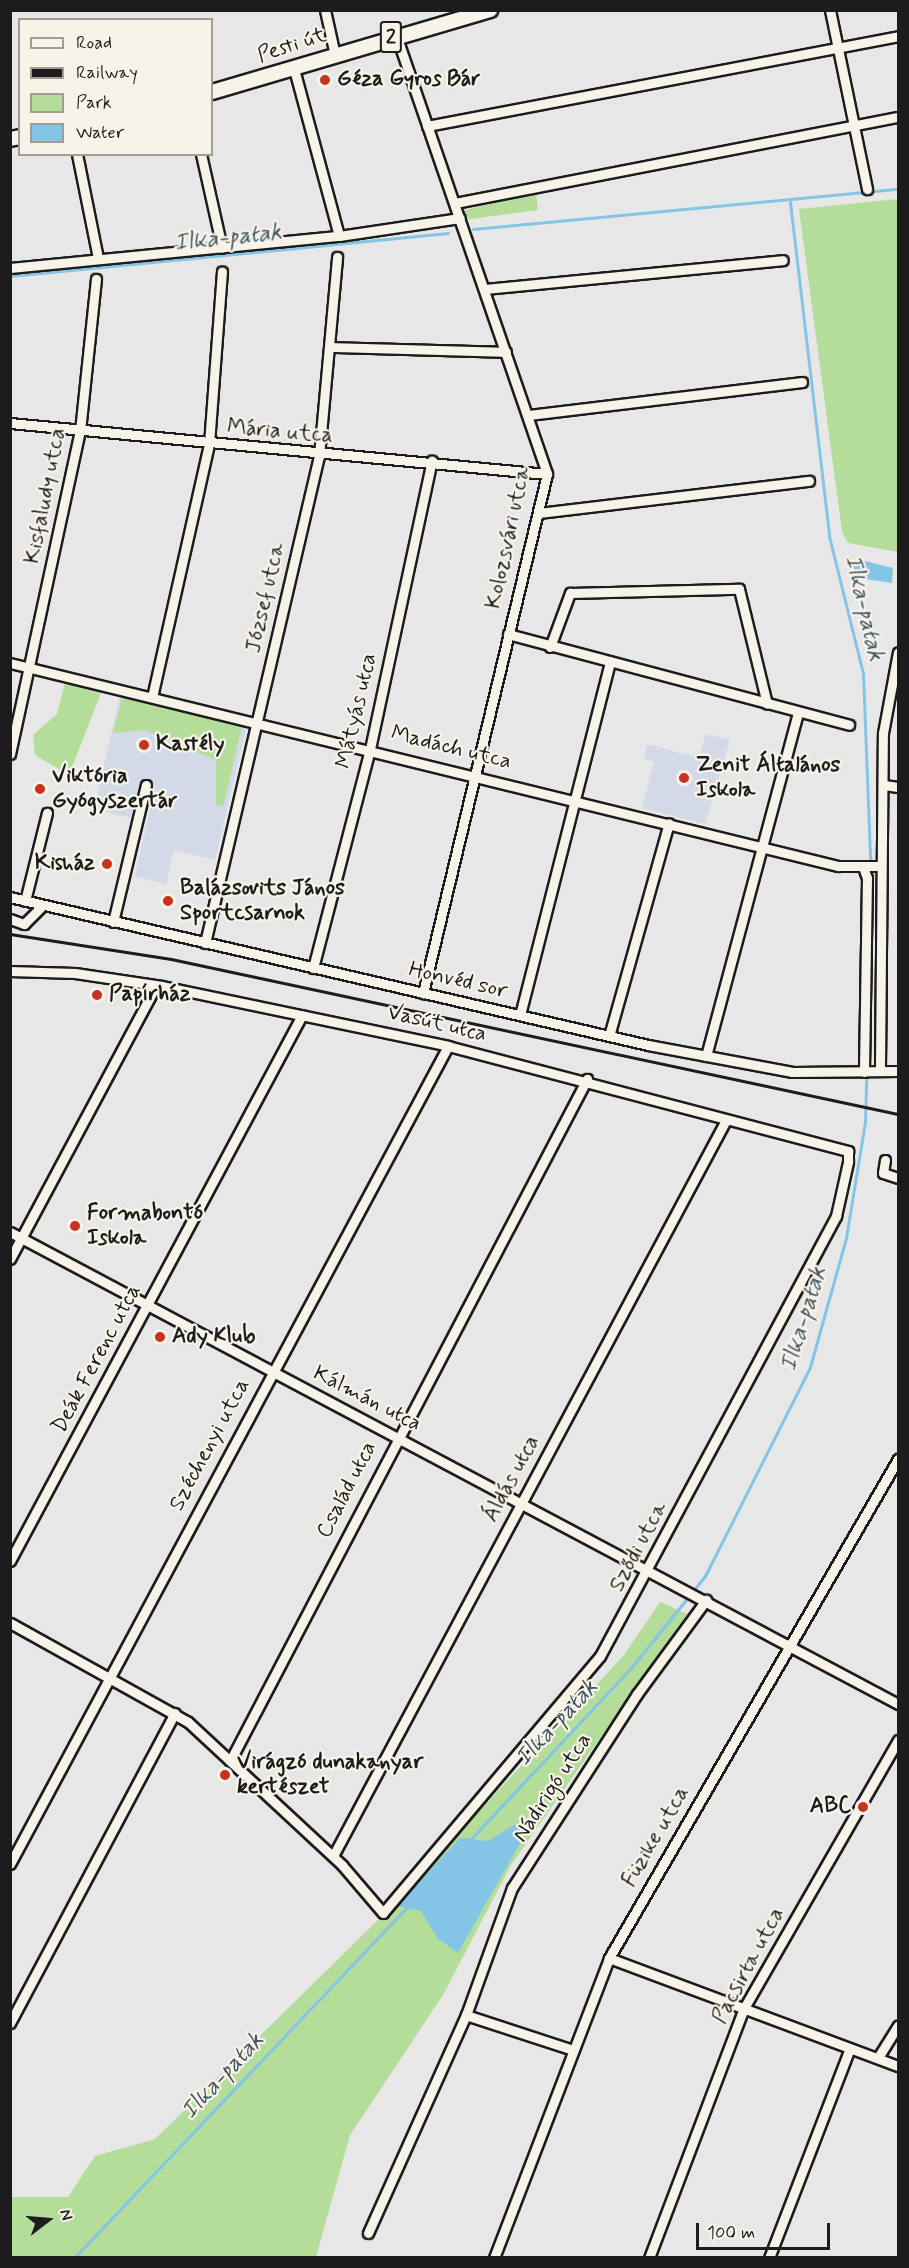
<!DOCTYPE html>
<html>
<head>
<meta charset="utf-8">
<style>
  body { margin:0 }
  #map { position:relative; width:909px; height:2268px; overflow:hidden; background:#e7e7e8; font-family:Mynerve,sans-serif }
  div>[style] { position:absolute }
  .built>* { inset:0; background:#d3d9e7 }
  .green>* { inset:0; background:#b4dd9a }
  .water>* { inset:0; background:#84c5e5 }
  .stream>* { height:3px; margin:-1.5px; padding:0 1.5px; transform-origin:1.5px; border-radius:1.5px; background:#84c5e5 }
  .roads { filter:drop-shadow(2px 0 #1c1c1c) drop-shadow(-2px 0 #1c1c1c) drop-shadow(0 2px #1c1c1c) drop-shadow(0 -2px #1c1c1c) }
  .minor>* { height:9px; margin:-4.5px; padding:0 4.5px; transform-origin:4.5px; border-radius:4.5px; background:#f7f3e8 }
  .primary>* { height:14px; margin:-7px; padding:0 7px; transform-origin:7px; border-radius:7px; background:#f7f3e8 }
  .rail>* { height:3px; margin:-1.5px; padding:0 1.5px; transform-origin:1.5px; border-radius:1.5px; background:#1c1c1c }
  .dots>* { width:16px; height:16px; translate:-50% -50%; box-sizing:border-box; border:3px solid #f7f3e8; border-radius:50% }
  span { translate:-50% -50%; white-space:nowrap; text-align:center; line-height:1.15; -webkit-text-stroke:4.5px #f7f3e8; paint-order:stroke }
  .shield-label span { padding:2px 4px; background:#f7f3e8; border:2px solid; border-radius:4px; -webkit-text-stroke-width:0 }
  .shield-label { font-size:21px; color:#1c1c1c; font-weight:700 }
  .street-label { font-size:22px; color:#1c1c1c }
  .poi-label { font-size:22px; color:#1c1c1c; font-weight:700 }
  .left { translate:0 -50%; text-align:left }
  .right { translate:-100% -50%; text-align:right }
  .water-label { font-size:24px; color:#405762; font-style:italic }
  .frame { position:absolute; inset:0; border:12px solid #1c1c1c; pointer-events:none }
  .legend { position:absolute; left:18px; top:18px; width:195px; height:138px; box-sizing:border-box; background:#f7f3e8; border:2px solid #9f9d96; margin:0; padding:8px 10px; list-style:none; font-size:18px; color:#1c1c1c }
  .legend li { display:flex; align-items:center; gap:12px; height:30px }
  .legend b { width:30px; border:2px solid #9f9d96 }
  .north { position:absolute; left:18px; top:2190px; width:60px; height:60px; -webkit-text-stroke:4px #f7f3e8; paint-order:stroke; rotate:74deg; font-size:16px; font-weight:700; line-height:24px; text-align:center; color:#1c1c1c }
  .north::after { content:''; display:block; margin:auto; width:21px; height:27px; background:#1c1c1c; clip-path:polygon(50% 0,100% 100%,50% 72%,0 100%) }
  .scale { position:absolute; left:696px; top:2223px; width:134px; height:27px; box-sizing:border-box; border:3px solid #1c1c1c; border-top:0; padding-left:8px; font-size:18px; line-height:21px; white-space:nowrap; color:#1c1c1c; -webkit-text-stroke:4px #f7f3e8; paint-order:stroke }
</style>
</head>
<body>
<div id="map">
  <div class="built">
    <i style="clip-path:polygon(120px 695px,247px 724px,215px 860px,174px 850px,166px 884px,135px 876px,155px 787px,139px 783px,131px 818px,94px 810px)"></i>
    <i style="clip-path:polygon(706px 734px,730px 740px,705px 824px,642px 808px,654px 762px,644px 759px,647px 744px,699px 758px)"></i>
  </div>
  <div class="green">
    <i style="clip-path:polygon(536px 193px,538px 210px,464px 220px,461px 211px)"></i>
    <i style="clip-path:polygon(898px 199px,898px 552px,848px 543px,842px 532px,799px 209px)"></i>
    <i style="clip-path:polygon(65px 683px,101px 693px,71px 770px,62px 771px,35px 755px,33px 735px,57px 714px)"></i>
    <i style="clip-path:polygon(122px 698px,242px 726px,223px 807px,216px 804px,216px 760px,145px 730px,113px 733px)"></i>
    <i style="clip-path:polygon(660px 1602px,687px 1614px,511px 1865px,443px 1995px,350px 2135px,316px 2257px,11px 2258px,11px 2197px,68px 2197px,95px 2156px,155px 2139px,380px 1918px,624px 1655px)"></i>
  </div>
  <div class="water">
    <i style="clip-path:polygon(861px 560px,893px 568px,892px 583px,852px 577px,853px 565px)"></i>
    <i style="clip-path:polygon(522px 1820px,527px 1831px,458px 1953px,437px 1938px,421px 1911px,397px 1906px,460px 1838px,488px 1841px)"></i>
  </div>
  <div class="stream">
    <i style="left:790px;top:202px;width:336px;rotate:83.3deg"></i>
    <i style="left:829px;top:536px;width:141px;rotate:76.1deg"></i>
    <i style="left:863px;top:673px;width:206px;rotate:87.8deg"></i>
    <i style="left:473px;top:229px;width:427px;rotate:-5.4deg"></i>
    <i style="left:10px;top:276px;width:440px;rotate:-5.6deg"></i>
    <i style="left:469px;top:1841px;width:237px;rotate:-46.9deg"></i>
    <i style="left:631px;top:1668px;width:118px;rotate:-51.2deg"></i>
    <i style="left:705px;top:1576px;width:234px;rotate:-63.3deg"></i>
    <i style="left:810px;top:1367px;width:134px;rotate:-74.4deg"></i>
    <i style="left:846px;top:1238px;width:118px;rotate:-80.7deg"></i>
    <i style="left:865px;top:1122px;width:221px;rotate:-88.4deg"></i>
    <i style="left:74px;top:2258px;width:484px;rotate:-46.5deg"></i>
  </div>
  <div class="roads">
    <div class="minor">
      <i style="left:325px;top:10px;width:46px;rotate:77.5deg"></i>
      <i style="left:830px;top:10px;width:183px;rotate:78.3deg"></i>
      <i style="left:396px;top:35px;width:464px;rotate:71deg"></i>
      <i style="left:547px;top:474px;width:534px;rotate:103.44deg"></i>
      <i style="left:294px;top:69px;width:173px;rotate:74.9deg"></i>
      <i style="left:427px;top:126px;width:480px;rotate:-10.8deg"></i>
      <i style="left:77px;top:154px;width:106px;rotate:78.6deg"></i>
      <i style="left:201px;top:154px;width:96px;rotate:77.4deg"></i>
      <i style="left:455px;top:203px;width:451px;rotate:-11deg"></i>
      <i style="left:10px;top:268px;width:331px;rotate:-5.6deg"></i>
      <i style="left:339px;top:236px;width:122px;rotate:-8.5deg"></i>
      <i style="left:484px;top:289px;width:300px;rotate:-5.5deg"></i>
      <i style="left:331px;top:347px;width:175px;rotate:1.6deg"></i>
      <i style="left:529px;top:415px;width:275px;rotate:-6.9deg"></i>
      <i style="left:10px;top:423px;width:539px;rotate:5.43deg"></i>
      <i style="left:539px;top:513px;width:272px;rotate:-6.8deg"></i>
      <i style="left:508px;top:634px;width:353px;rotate:14.9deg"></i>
      <i style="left:550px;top:647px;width:58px;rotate:-69.7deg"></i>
      <i style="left:570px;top:593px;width:169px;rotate:-1.4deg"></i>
      <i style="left:739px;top:589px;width:118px;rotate:76.3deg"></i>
      <i style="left:10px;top:663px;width:853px;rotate:13.78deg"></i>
      <i style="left:838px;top:866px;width:43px"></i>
      <i style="left:152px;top:697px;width:259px;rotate:-77.3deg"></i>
      <i style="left:209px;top:444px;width:173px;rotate:-85.7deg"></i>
      <i style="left:10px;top:754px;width:330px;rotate:-77.8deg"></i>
      <i style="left:80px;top:431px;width:153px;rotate:-84deg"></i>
      <i style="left:884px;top:785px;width:14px;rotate:8deg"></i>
      <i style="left:863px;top:867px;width:12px;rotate:70deg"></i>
      <i style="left:867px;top:878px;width:194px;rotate:90.9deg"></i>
      <i style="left:10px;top:897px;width:655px;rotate:13.06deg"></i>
      <i style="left:648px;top:1045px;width:147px;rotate:10.6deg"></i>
      <i style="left:792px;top:1072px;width:106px;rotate:-0.5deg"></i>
      <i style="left:25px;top:901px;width:91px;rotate:-76deg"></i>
      <i style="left:10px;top:919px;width:15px;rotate:20deg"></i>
      <i style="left:24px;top:924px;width:25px;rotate:-45deg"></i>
      <i style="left:113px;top:922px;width:141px;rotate:-76.5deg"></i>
      <i style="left:205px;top:943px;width:500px;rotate:-76.83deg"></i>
      <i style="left:319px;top:456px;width:200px;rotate:-84.8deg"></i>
      <i style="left:313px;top:968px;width:226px;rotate:-75.4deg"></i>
      <i style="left:370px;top:749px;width:295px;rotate:-77.9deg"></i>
      <i style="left:10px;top:971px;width:65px;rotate:1.8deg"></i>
      <i style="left:75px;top:973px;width:88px;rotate:8.5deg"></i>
      <i style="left:162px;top:986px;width:292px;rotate:11.8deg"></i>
      <i style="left:448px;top:1046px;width:414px;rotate:14.7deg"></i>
      <i style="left:848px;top:1151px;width:11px;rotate:90deg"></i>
      <i style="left:848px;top:1162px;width:55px;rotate:102.5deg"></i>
      <i style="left:836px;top:1216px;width:499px;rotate:118.2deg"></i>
      <i style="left:600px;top:1656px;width:336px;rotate:130.2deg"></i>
      <i style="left:383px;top:1913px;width:63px;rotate:-130.5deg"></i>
      <i style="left:342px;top:1865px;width:210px;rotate:-137.1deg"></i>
      <i style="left:188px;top:1722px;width:204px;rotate:-150.9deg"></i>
      <i style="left:520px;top:1015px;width:365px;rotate:-75.7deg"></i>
      <i style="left:609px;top:1036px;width:221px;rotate:-74.3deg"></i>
      <i style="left:706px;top:1056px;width:355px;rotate:-75deg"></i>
      <i style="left:880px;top:1067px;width:334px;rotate:-89.5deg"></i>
      <i style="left:883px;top:733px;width:82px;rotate:-79.5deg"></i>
      <i style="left:885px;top:1160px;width:13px;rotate:99deg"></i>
      <i style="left:883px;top:1173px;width:16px;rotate:18deg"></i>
      <i style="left:10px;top:1232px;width:1006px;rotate:27.99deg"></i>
      <i style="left:10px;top:1259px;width:310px;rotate:-61.9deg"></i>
      <i style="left:10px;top:1561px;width:619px;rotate:-61.86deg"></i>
      <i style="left:230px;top:1761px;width:770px;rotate:-62.37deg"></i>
      <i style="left:333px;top:1856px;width:834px;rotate:-61.9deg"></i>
      <i style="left:10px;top:1864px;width:928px;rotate:-61.83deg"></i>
      <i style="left:609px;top:1958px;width:309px;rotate:20.5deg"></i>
      <i style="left:466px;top:2015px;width:113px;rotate:18.1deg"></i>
      <i style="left:10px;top:2023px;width:351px;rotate:-62deg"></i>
      <i style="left:879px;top:2056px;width:36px;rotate:-58deg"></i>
      <i style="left:368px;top:2233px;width:239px;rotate:-65.8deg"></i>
      <i style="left:466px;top:2015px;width:135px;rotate:-70.1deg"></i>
      <i style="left:512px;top:1888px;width:231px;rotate:-57.2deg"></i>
      <i style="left:637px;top:1694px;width:117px;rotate:-53.7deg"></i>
      <i style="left:494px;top:2258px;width:321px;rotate:-69deg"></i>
      <i style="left:609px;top:1958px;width:577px;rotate:-59.92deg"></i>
      <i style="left:649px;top:2258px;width:267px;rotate:-69.2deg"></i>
      <i style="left:744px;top:2008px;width:309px;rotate:-60.1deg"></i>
      <i style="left:769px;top:2258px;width:222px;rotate:-68.9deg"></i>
    </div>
    <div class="primary">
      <i style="left:212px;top:92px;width:290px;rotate:-16.4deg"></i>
      <i style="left:10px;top:139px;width:10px;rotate:-11deg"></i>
    </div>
  </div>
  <div class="rail">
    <i style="left:10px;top:934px;width:163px;rotate:8.8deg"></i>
    <i style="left:171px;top:959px;width:743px;rotate:12.04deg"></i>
  </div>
  <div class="dots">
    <i style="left:325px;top:80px;background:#c8321e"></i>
    <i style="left:144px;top:745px;background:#c8321e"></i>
    <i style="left:684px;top:778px;background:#c8321e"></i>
    <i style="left:40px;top:789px;background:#c8321e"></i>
    <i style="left:107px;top:864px;background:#c8321e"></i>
    <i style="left:168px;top:901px;background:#c8321e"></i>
    <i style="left:97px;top:995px;background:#c8321e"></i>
    <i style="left:75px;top:1226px;background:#c8321e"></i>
    <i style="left:160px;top:1337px;background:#c8321e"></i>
    <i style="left:225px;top:1775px;background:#c8321e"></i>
    <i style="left:863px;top:1807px;background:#c8321e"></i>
  </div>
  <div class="shield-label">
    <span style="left:391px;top:37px">2</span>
  </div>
  <div class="street-label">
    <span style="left:292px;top:46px;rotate:-18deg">Pesti út</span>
    <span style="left:280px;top:432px;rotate:5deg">Mária utca</span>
    <span style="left:46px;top:496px;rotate:-79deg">Kisfaludy utca</span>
    <span style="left:509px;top:538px;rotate:-78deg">Kolozsvári utca</span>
    <span style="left:266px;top:598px;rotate:-77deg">József utca</span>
    <span style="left:357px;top:711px;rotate:-77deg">Mátyás utca</span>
    <span style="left:451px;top:748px;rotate:14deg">Madách utca</span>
    <span style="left:458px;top:981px;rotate:13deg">Honvéd sor</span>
    <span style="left:437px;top:1024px;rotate:13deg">Vasút utca</span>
    <span style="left:97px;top:1359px;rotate:-62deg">Deák Ferenc utca</span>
    <span style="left:367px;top:1399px;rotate:27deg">Kálmán utca</span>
    <span style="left:210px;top:1445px;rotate:-62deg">Széchenyi utca</span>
    <span style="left:512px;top:1479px;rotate:-62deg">Áldás utca</span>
    <span style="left:347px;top:1490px;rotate:-63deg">Család utca</span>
    <span style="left:639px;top:1547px;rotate:-62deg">Sződi utca</span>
    <span style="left:553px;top:1788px;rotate:-57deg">Nádirigó utca</span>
    <span style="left:656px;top:1837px;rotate:-60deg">Füzike utca</span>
    <span style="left:749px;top:1966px;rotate:-62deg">Pacsirta utca</span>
  </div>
  <div class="poi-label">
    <span class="left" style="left:337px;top:80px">Géza Gyros Bár</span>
    <span class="left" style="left:156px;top:745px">Kastély</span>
    <span class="left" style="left:696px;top:778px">Zenit Általános<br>Iskola</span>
    <span class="left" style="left:52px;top:789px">Viktória<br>Gyógyszertár</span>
    <span class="right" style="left:95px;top:864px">Kisház</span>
    <span class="left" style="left:180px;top:901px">Balázsovits János<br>Sportcsarnok</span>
    <span class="left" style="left:109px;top:995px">Papírház</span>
    <span class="left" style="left:87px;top:1226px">Formabontó<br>Iskola</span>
    <span class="left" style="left:172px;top:1337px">Ady Klub</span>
    <span class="left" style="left:237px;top:1775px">Virágzó dunakanyar<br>kertészet</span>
    <span class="right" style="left:851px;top:1807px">ABC</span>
  </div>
  <div class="water-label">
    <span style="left:228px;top:238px;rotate:-6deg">Ilka-patak</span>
    <span style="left:864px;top:608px;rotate:77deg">Ilka-patak</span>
    <span style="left:804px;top:1319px;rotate:-73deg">Ilka-patak</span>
    <span style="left:557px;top:1723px;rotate:-47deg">Ilka-patak</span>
    <span style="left:223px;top:2076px;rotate:-47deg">Ilka-patak</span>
  </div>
  <div class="frame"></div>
  <ul class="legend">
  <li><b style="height:8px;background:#f7f3e8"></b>Road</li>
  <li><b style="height:8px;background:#1c1c1c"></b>Railway</li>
  <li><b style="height:16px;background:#b4dd9a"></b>Park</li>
  <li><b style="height:16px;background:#84c5e5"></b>Water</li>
  </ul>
  <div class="north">N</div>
  <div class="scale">100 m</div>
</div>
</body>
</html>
